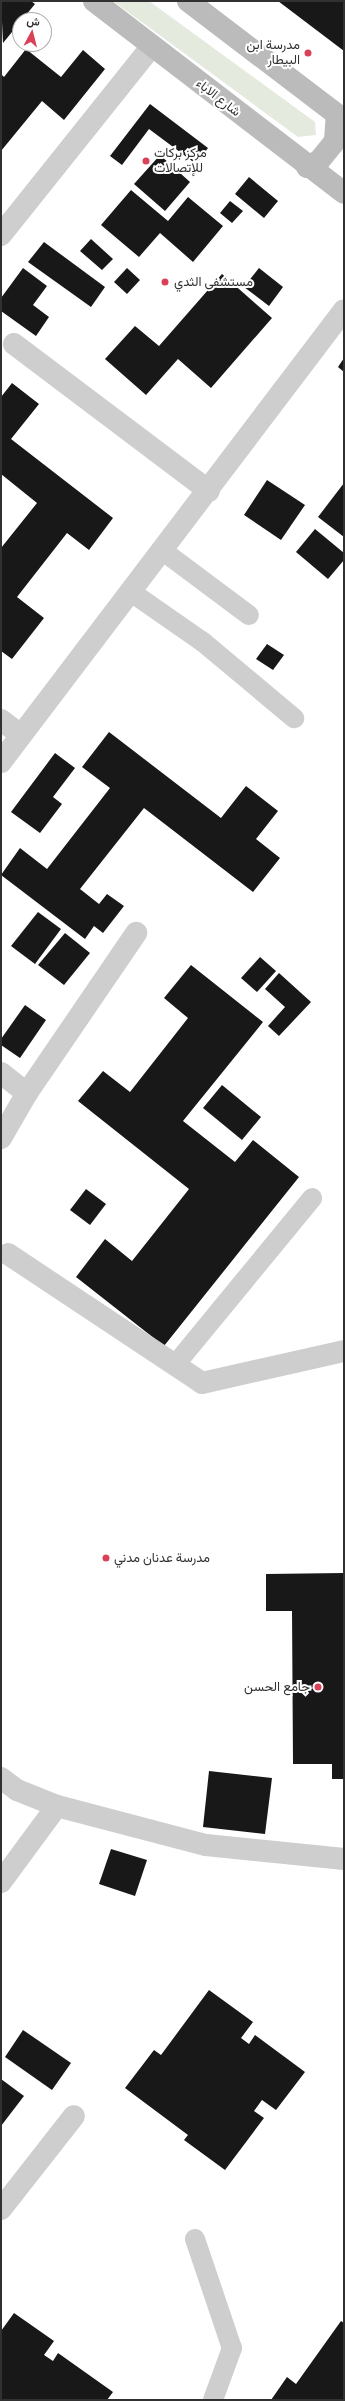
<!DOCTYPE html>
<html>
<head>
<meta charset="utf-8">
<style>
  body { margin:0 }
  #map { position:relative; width:345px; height:2401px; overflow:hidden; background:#fff; font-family:"IBM Plex Sans",Vazirmatn,sans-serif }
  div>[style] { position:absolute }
  .green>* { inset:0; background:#e5eade }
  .building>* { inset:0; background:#181818 }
  .service>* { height:20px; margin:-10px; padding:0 10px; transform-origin:10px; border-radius:10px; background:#cecece }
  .minor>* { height:22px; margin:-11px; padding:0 11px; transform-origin:11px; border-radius:11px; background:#cecece }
  .secondary>* { height:22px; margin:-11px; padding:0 11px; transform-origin:11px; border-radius:11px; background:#bbb }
  .dots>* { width:11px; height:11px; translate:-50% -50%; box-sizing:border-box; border:2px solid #fff; border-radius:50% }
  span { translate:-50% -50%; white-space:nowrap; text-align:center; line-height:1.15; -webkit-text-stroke:4px #fff; paint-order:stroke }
  .poi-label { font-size:13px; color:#313131 }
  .right { translate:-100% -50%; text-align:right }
  .left { translate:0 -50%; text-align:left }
  .street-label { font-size:13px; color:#313131 }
  .frame { position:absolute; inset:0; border:2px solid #313131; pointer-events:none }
  .north { position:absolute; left:12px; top:12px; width:40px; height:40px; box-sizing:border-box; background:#fff; border:1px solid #adadad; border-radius:50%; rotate:7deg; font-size:11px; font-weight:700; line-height:16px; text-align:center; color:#313131 }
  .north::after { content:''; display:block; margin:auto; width:14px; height:18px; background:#da4158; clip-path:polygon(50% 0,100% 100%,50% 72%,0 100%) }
</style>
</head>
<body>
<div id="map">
  <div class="green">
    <i style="clip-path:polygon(113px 1px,149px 1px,315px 122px,316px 135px,298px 137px)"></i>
  </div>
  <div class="building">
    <i style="clip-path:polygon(1px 1px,31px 1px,35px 4px,3px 43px)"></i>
    <i style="clip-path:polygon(278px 1px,344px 1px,344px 51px)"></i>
    <i style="clip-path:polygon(26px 49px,61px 77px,83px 50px,105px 69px,64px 120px,42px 101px,1px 151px,1px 74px,4px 77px)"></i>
    <i style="clip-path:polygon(150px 104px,208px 148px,196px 164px,149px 129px,122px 165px,110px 156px)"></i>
    <i style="clip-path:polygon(160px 155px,190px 182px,165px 211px,134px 184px)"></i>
    <i style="clip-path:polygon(249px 177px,278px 201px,264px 218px,235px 194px)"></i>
    <i style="clip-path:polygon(131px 190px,168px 221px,188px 197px,223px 226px,193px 262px,160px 233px,139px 257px,101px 225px)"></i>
    <i style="clip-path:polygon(230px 201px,243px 211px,232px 223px,220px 213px)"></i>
    <i style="clip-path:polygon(91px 239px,113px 259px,102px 270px,80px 251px)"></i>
    <i style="clip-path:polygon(44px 242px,105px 287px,91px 307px,28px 262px)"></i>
    <i style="clip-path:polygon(23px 268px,47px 286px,33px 305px,49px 317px,36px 336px,1px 311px,1px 298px)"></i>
    <i style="clip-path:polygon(127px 268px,140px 280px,127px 294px,114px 282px)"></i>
    <i style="clip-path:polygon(259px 268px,283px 287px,269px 306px,244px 287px)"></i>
    <i style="clip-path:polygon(222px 274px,272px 318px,211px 388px,178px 359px,146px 395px,105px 359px,135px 326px,159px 346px)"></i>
    <i style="clip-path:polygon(344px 358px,344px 372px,338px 367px)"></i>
    <i style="clip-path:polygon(12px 383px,39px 404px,11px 439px,113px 518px,89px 550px,67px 533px,17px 597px,44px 618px,12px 659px,1px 651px,1px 548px,37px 503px,1px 474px,1px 397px)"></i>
    <i style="clip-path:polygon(267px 480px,305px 505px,281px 540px,244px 515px)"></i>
    <i style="clip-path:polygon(344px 483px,344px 537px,318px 517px)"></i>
    <i style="clip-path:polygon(315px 529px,344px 553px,344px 560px,328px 579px,296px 552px)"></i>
    <i style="clip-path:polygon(267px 644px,284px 655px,273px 670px,256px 659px)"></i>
    <i style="clip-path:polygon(109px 732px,221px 818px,246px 786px,278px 811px,256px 839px,280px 858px,253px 892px,144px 808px,80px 889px,99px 904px,107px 894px,124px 906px,103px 933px,94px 926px,85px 939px,1px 875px,20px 848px,47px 869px,110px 788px,82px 767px)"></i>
    <i style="clip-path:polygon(55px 753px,75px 768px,53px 797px,62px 804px,40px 833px,11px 812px)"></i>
    <i style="clip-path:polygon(38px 912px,61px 929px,35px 964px,11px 946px)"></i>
    <i style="clip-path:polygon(65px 933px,90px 953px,64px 985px,38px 965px)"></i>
    <i style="clip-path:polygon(260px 957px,276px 971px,257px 992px,241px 978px)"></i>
    <i style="clip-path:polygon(191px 965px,263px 1022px,183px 1121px,235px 1162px,253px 1140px,299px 1177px,164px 1346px,76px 1277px,105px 1239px,132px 1261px,189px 1189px,78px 1101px,103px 1071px,130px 1092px,188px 1018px,164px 998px)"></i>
    <i style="clip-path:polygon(279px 973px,311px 1002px,279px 1036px,268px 1026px,285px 1007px,265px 989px)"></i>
    <i style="clip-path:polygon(25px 1005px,46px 1020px,20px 1058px,1px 1045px,1px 1039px)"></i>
    <i style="clip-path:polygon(222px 1085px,261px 1117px,242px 1140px,203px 1108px)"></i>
    <i style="clip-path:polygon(86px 1189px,106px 1204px,90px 1225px,70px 1210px)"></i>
    <i style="clip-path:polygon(344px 1573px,344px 1779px,332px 1779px,332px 1764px,293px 1764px,292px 1611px,266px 1611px,266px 1574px)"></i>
    <i style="clip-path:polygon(209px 1771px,272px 1778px,265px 1834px,203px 1827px)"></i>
    <i style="clip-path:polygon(111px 1849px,147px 1860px,135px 1896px,99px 1884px)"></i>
    <i style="clip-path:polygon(209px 1990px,253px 2022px,241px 2038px,249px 2044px,255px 2035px,305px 2072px,276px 2110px,262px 2100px,254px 2111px,264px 2118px,225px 2170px,184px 2140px,188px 2135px,125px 2088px,154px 2050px,161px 2055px)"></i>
    <i style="clip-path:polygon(23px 2030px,71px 2063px,52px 2090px,5px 2057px)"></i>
    <i style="clip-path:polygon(1px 2079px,24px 2096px,1px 2126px)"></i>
    <i style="clip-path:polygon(14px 2313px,54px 2341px,44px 2355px,53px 2361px,58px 2353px,113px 2392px,107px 2400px,1px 2400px,1px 2331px)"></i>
    <i style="clip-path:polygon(341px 2321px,344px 2323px,344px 2400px,271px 2400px,287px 2377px,296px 2384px)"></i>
  </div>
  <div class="service">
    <i style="left:163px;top:551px;width:107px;rotate:36.7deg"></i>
    <i style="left:131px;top:592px;width:88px;rotate:34.8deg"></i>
    <i style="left:203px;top:642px;width:119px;rotate:39.9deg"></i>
    <i style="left:175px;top:1365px;width:216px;rotate:-50.6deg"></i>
    <i style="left:195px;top:2239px;width:115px;rotate:71.3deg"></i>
    <i style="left:232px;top:2348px;width:55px;rotate:110.1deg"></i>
  </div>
  <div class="minor">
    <i style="left:1px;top:235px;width:242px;rotate:-51.4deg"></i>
    <i style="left:14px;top:344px;width:244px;rotate:37deg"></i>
    <i style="left:1px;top:720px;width:25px;rotate:37deg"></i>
    <i style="left:1px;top:762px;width:567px;rotate:-52.81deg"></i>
    <i style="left:1px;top:1073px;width:33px;rotate:38deg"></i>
    <i style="left:27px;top:1093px;width:52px;rotate:120deg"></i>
    <i style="left:27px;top:1093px;width:194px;rotate:-55.7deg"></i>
    <i style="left:8px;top:1254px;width:233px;rotate:33.6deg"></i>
    <i style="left:202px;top:1383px;width:146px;rotate:-12.7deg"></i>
    <i style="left:1px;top:1778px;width:20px;rotate:37deg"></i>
    <i style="left:17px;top:1790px;width:43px;rotate:21.8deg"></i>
    <i style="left:57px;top:1806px;width:154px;rotate:14.7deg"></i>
    <i style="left:206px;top:1845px;width:139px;rotate:5.8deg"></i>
    <i style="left:1px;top:1882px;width:94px;rotate:-53.6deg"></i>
    <i style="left:1px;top:2209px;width:118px;rotate:-51.9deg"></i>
  </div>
  <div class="secondary">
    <i style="left:94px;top:1px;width:315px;rotate:37.5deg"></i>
    <i style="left:188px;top:1px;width:196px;rotate:37.3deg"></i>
    <i style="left:307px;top:167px;width:13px;rotate:-27deg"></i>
    <i style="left:319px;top:161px;width:26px;rotate:-51deg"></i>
    <i style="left:335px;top:141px;width:26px;rotate:-86deg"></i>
  </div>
  <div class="dots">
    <i style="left:308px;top:53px;background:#da4158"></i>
    <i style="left:146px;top:161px;background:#da4158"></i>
    <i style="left:165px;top:282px;background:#da4158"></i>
    <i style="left:106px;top:1558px;background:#da4158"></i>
    <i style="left:318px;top:1687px;background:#da4158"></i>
  </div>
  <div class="poi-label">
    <span class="right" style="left:300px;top:53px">مدرسة ابن<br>البيطار</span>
    <span class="left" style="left:154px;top:161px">مركز بركات<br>للإتصالات</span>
    <span class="left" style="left:174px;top:282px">مستشفى الثدي</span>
    <span class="left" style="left:114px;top:1558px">مدرسة عدنان مدني</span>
    <span class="right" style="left:310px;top:1687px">جامع الحسن</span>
  </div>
  <div class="street-label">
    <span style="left:218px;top:98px;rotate:38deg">شارع الاباء</span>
  </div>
  <div class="frame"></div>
  <div class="north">ش</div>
</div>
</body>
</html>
